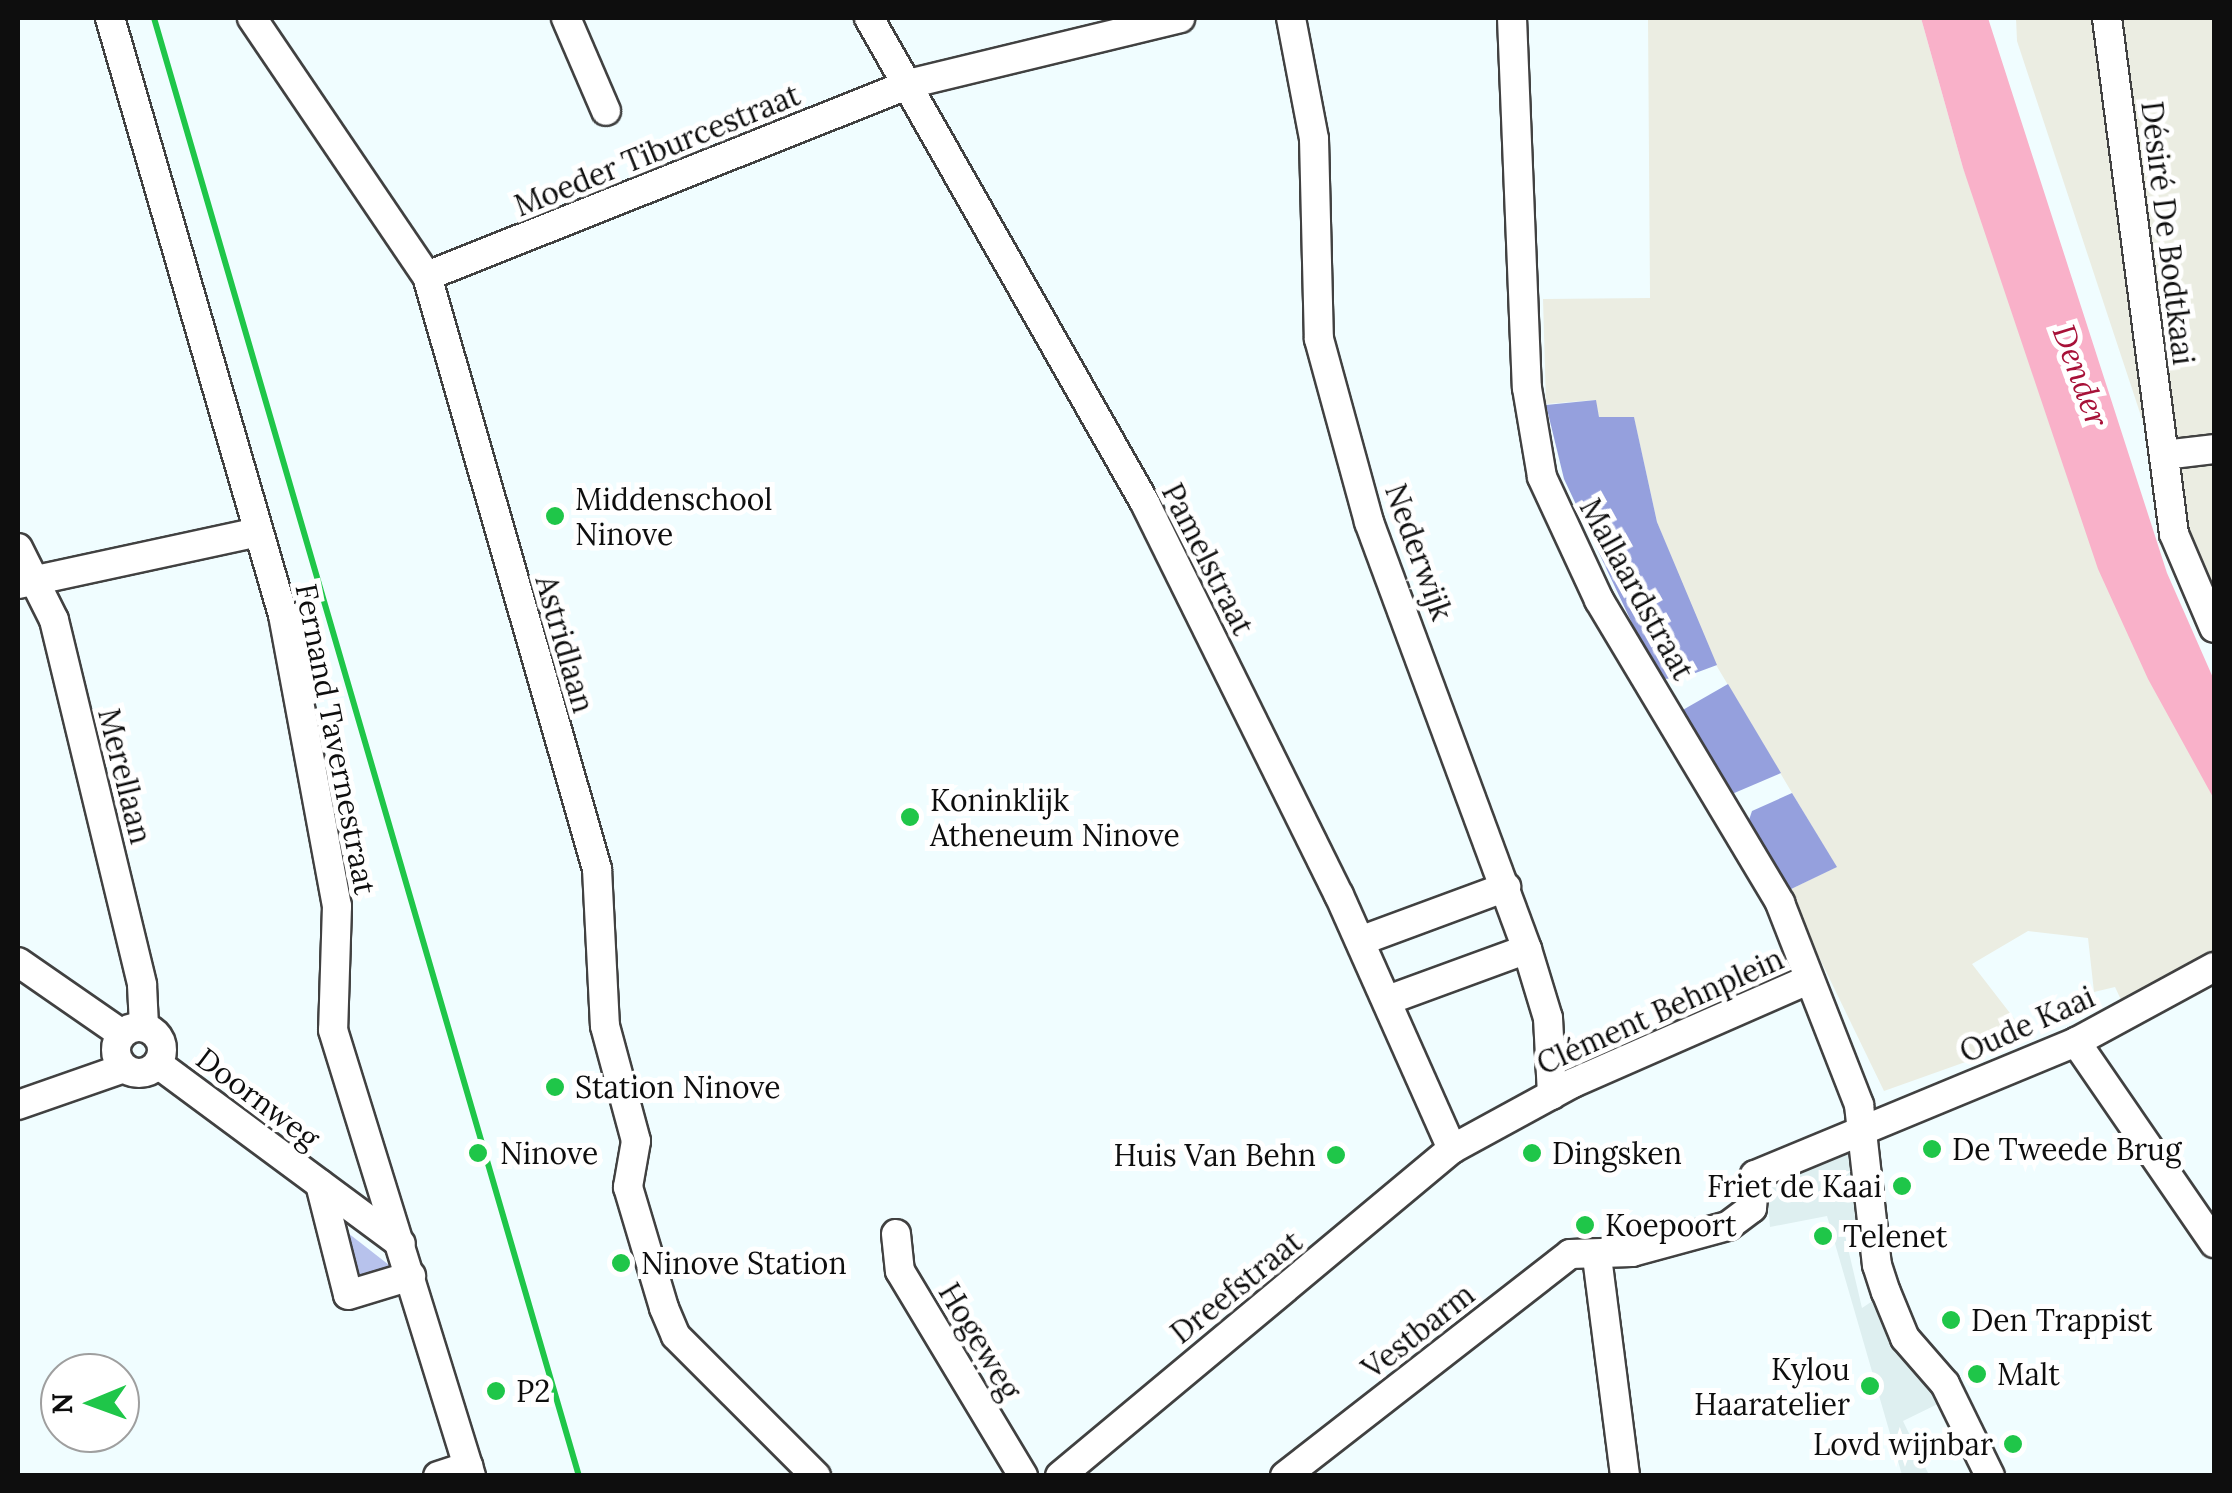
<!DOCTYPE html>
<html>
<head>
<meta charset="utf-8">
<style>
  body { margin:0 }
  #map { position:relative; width:2232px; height:1493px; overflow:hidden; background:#f0fdff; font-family:Lora,serif }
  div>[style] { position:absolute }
  .industrial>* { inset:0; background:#ebede2 }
  .green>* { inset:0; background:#b7c2ec }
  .forest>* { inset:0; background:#95a0dd }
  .plaza>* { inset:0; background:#deeff0 }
  .water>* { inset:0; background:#f9b1c9 }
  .roads { filter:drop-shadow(2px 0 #414141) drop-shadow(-2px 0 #414141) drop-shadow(0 2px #414141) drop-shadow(0 -2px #414141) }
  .minor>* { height:28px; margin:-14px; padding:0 14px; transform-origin:14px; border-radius:14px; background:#fff }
  .minor>.ring { margin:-14px; padding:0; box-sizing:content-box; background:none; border:28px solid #fff; border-radius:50% }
  .rail>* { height:6px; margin:-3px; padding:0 3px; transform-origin:3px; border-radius:3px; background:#1fc649 }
  .dots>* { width:28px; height:28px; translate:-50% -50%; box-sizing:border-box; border:5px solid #fff; border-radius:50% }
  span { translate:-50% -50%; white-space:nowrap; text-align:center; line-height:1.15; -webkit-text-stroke:10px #fff; paint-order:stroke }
  .street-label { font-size:30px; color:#0e0e0e }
  .poi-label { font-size:30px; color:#0e0e0e }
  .left { translate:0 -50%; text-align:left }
  .right { translate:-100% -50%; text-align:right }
  .water-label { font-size:32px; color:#a71138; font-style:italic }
  .frame { position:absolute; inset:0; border:20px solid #0e0e0e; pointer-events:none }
  .north { position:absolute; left:40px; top:1353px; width:100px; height:100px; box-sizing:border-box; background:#fff; border:2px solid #9f9f9f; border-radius:50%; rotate:269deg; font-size:28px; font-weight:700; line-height:40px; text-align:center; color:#0e0e0e }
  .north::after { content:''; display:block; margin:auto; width:35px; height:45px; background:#1fc649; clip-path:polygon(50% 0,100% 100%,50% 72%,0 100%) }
</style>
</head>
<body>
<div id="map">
  <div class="industrial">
    <i style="clip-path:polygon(1648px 18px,1921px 18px,1963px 168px,2214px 799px,2214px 950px,2123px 1004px,2115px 987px,2094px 992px,2088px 938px,2028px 931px,1972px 964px,2030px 1039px,1884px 1091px,1787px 891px,1836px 867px,1709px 653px,1657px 522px,1634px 418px,1599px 417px,1595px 400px,1546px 404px,1543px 299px,1650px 298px)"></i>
    <i style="clip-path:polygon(2016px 18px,2214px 18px,2214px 606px,2144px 425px,2017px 41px)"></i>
  </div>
  <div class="green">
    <i style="clip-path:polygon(339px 1226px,389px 1265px,389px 1273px,355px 1283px)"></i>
  </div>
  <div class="forest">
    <i style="clip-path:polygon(1596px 400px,1599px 417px,1634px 417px,1657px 522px,1717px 665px,1682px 678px,1662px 679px,1649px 659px,1564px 479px,1546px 405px)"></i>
    <i style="clip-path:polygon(1728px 684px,1781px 773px,1732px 794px,1681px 711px)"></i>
    <i style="clip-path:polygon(1792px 793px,1837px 867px,1787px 891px,1749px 820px,1752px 811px)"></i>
  </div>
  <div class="plaza">
    <i style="clip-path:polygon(1847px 1149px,1859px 1223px,1843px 1227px,1862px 1308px,1886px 1292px,1952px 1397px,1903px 1421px,1929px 1475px,1902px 1475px,1827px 1216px,1770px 1227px,1766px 1180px)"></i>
  </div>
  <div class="water">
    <i style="clip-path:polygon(1921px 18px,1988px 18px,2167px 573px,2214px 680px,2214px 799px,2148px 679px,2098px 569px,1963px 168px)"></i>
  </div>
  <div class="roads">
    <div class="minor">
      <i style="left:110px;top:18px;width:622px;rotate:73.84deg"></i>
      <i style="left:283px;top:615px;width:296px;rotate:79.5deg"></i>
      <i style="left:337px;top:906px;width:124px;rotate:91.8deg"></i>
      <i style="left:333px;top:1030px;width:467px;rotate:72.8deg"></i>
      <i style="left:252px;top:18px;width:312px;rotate:55.9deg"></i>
      <i style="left:427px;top:276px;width:617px;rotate:74deg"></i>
      <i style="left:597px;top:869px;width:157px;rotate:87.1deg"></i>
      <i style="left:605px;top:1026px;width:119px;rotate:74.9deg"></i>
      <i style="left:636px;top:1141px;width:47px;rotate:99.9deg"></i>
      <i style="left:628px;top:1187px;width:126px;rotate:73.4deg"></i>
      <i style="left:664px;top:1308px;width:30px;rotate:67deg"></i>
      <i style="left:676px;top:1336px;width:198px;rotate:45deg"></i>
      <i style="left:566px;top:18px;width:101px;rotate:66.7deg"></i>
      <i style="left:869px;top:18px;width:558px;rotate:60.36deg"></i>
      <i style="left:1145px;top:503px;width:437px;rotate:63.7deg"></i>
      <i style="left:1339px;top:895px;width:278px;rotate:66deg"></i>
      <i style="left:1291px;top:18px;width:123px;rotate:79.2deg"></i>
      <i style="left:1314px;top:139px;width:200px;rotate:88.6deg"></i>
      <i style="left:1319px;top:339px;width:190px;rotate:74.7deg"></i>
      <i style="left:1369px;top:522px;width:455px;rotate:69.7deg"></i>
      <i style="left:1527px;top:949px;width:72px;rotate:73.1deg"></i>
      <i style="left:1548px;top:1018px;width:77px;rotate:87deg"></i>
      <i style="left:1512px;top:18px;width:370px;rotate:87.7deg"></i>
      <i style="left:1527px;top:388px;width:90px;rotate:80.4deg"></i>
      <i style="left:1542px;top:477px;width:136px;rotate:65.1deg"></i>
      <i style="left:1599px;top:600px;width:353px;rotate:59.1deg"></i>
      <i style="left:1780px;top:903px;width:217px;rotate:68.6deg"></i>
      <i style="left:1859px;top:1105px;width:161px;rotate:83.6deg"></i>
      <i style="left:1877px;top:1265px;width:28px;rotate:72deg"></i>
      <i style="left:1886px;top:1292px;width:50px;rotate:67.6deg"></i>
      <i style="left:1905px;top:1338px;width:61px;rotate:49deg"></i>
      <i style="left:1945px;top:1384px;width:102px;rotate:63.9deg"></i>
      <i style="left:2107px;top:18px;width:520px;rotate:82.6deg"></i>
      <i style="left:2174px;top:534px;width:102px;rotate:66.9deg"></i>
      <i style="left:427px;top:276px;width:522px;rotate:-21.7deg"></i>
      <i style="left:912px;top:83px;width:276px;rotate:-13.6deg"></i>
      <i style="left:2164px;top:455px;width:50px;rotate:-6.8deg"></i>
      <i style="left:18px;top:548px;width:80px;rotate:63.4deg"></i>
      <i style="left:54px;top:620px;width:375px;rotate:76.4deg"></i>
      <i style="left:142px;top:985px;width:41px;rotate:87.2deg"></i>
      <i style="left:18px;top:584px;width:246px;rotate:-12.2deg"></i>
      <i style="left:1360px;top:941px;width:156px;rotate:-20.3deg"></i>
      <i style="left:18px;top:962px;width:126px;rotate:34.7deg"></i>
      <i style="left:1388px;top:1000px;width:148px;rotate:-20.1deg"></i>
      <i class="ring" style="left:116px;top:1027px;width:18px;height:18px"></i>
      <i style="left:2076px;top:1042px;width:244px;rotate:55.5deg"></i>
      <i style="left:158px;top:1064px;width:302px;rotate:36.5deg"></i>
      <i style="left:18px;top:1105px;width:112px;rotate:-19.2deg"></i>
      <i style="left:320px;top:1184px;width:114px;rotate:75.8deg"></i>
      <i style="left:348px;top:1295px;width:66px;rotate:-16.8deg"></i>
      <i style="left:896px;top:1234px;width:37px;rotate:84deg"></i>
      <i style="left:900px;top:1271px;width:239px;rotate:59deg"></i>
      <i style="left:1597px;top:1257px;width:221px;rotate:82.7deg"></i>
      <i style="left:438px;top:1476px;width:32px;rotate:-18deg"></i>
      <i style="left:1060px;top:1476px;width:510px;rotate:-39.83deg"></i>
      <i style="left:1452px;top:1149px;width:138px;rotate:-28.6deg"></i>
      <i style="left:1573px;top:1083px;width:257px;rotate:-23.7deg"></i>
      <i style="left:1285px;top:1476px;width:361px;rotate:-37.9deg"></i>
      <i style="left:1570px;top:1254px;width:62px;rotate:-1.8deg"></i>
      <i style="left:1632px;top:1252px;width:99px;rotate:-15.2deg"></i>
      <i style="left:1728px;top:1226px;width:30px;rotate:-37deg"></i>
      <i style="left:1752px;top:1208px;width:33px;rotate:-85deg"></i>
      <i style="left:1755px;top:1175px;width:347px;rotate:-22.5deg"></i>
      <i style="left:2076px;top:1042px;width:157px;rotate:-28.5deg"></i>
    </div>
  </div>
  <div class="rail">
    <i style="left:154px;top:18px;width:1519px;rotate:73.75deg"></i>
  </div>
  <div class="dots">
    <i style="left:555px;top:516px;background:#1fc649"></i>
    <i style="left:910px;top:817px;background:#1fc649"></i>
    <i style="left:555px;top:1087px;background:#1fc649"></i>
    <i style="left:1932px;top:1149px;background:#1fc649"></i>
    <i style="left:478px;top:1153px;background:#1fc649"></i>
    <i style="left:1532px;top:1153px;background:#1fc649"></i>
    <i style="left:1336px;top:1155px;background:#1fc649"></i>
    <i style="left:1902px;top:1186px;background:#1fc649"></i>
    <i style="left:1585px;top:1225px;background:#1fc649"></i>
    <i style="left:1823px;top:1236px;background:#1fc649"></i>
    <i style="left:621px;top:1263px;background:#1fc649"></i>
    <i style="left:1951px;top:1320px;background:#1fc649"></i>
    <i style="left:1977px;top:1374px;background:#1fc649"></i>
    <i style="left:1870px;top:1386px;background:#1fc649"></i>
    <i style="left:496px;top:1391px;background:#1fc649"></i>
    <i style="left:2013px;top:1444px;background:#1fc649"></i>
  </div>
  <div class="street-label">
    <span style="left:657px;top:150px;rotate:-22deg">Moeder Tiburcestraat</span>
    <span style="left:2168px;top:233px;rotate:83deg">Désiré De Bodtkaai</span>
    <span style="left:1419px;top:552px;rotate:70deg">Nederwijk</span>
    <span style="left:1208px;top:559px;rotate:63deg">Pamelstraat</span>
    <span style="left:1637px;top:589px;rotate:61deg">Mallaardstraat</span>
    <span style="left:565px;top:644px;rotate:74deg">Astridlaan</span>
    <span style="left:336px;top:739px;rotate:79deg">Fernand Tavernestraat</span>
    <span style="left:125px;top:776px;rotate:76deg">Merellaan</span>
    <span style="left:1660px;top:1011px;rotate:-24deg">Clément Behnplein</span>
    <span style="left:2027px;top:1024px;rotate:-24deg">Oude Kaai</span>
    <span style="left:258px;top:1098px;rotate:37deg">Doornweg</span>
    <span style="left:1236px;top:1287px;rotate:-39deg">Dreefstraat</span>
    <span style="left:1418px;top:1331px;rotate:-38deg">Vestbarm</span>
    <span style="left:980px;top:1341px;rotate:59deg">Hogeweg</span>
  </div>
  <div class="poi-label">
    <span class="left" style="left:575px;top:516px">Middenschool<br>Ninove</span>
    <span class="left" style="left:930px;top:817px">Koninklijk<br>Atheneum Ninove</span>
    <span class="left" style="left:575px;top:1087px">Station Ninove</span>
    <span class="left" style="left:1952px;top:1149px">De Tweede Brug</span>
    <span class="left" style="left:500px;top:1153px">Ninove</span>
    <span class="left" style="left:1552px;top:1153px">Dingsken</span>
    <span class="right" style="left:1316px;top:1155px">Huis Van Behn</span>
    <span class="right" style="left:1882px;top:1186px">Friet de Kaai</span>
    <span class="left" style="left:1605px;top:1225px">Koepoort</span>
    <span class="left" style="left:1843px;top:1236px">Telenet</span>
    <span class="left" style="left:641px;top:1263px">Ninove Station</span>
    <span class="left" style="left:1971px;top:1320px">Den Trappist</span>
    <span class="right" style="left:1850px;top:1386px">Kylou<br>Haaratelier</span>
    <span class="left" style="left:1997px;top:1374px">Malt</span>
    <span class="left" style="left:516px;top:1391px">P2</span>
    <span class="right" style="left:1993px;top:1444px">Lovd wijnbar</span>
  </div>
  <div class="water-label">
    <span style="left:2080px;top:376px;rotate:70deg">Dender</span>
  </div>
  <div class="frame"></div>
  <div class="north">N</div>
</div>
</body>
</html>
